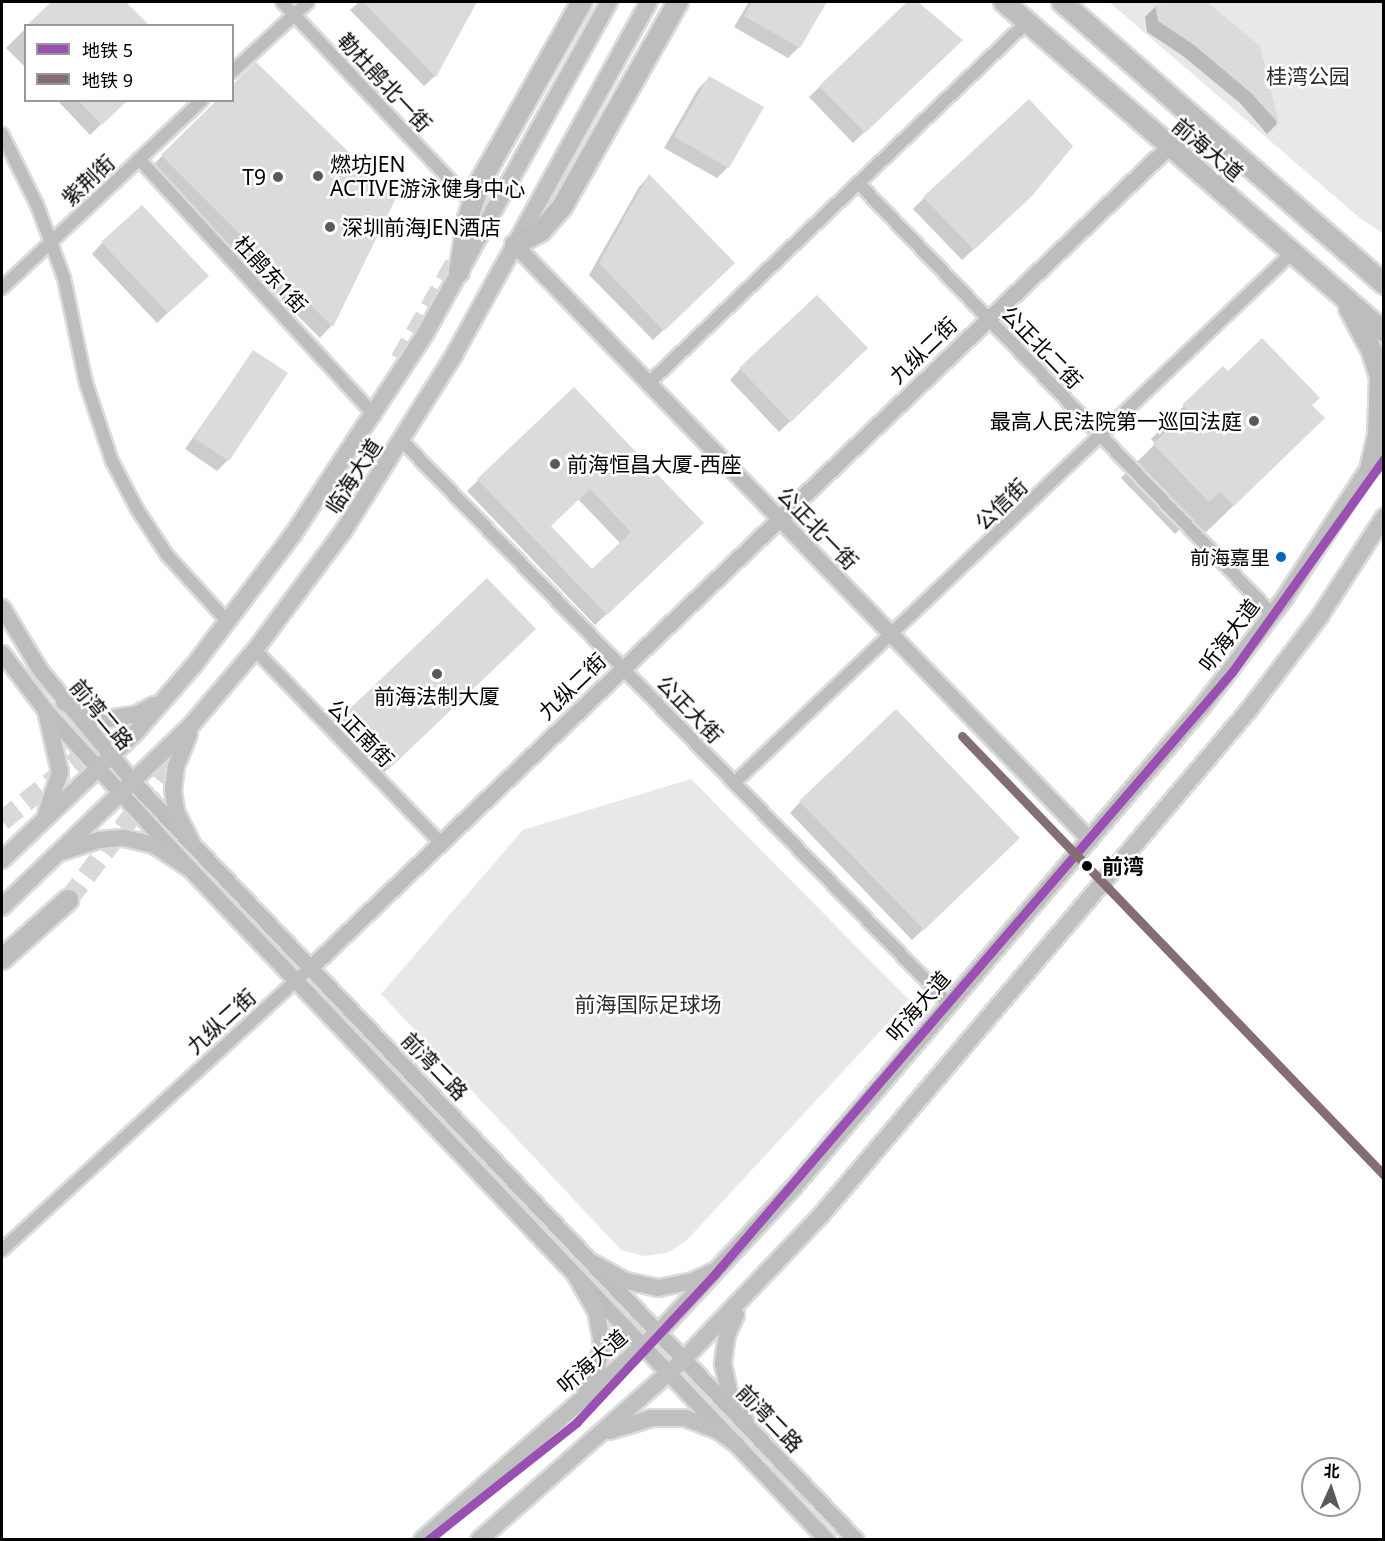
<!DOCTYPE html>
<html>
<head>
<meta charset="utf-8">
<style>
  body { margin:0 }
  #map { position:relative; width:1385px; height:1541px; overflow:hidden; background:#fff; font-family:"Noto Sans","Noto Sans SC",sans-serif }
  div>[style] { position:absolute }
  .green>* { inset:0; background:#e8e8e8 }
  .shadow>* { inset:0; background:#0003 }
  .building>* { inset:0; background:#dbdbdb }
  .primary-tunnel>* { height:20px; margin-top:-10px; transform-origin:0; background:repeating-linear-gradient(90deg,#d9d9d9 0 20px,transparent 0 30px) }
  .roads { filter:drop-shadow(2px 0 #dbdbdb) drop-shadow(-2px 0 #dbdbdb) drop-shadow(0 2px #dbdbdb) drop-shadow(0 -2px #dbdbdb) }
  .minor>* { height:12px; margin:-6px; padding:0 6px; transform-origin:6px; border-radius:6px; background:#bdbdbd }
  .tertiary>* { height:15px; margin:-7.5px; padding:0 7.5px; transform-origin:7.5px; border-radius:7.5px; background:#bdbdbd }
  .secondary>* { height:16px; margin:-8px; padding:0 8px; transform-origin:8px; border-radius:8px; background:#bfbfbf }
  .primary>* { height:20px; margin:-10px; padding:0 10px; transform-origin:10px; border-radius:10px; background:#bdbdbd }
  .metro-1>* { height:9px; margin:-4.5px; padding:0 4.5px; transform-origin:4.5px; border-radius:4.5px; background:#9950b2 }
  .metro-2>* { height:9px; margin:-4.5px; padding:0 4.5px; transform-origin:4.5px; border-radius:4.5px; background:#846e74 }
  .dots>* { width:16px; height:16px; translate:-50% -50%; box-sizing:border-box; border:3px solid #fff; border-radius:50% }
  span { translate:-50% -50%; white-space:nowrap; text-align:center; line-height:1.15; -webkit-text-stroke:5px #fff; paint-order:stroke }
  .bus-label { font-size:20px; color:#000 }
  .right { translate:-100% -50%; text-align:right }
  .park-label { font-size:21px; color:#2c2c2c }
  .street-label { font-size:21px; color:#000 }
  .poi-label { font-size:21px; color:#000 }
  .left { translate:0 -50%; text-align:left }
  .stop-label { font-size:21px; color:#000; font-weight:700 }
  .frame { position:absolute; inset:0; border:3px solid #000; pointer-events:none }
  .legend { position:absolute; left:24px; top:24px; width:210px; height:78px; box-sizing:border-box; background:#fff; border:2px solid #999; margin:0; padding:8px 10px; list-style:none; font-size:18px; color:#000 }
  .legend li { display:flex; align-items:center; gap:12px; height:30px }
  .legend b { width:30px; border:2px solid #999 }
  .north { position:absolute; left:1301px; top:1457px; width:60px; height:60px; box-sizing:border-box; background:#fff; border:2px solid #999; border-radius:50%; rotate:3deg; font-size:16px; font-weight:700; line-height:24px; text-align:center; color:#000 }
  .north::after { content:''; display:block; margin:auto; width:21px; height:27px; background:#595959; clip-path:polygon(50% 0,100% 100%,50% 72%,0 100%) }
</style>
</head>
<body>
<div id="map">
  <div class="green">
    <i style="clip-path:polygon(1109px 2px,1383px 2px,1383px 233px,1361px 219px)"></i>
    <i style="clip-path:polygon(691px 779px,909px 1000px,686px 1241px,667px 1253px,644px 1256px,621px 1250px,381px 994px,523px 830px)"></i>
  </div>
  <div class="shadow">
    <i style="clip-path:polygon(54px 2px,124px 2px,148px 26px,28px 26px)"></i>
    <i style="clip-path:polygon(359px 2px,476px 2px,435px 76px,424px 86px,350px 10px)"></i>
    <i style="clip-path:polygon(749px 2px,825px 2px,799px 47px,788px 58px,734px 27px)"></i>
    <i style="clip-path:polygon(909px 2px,915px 2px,960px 40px,853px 143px,809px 97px)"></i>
    <i style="clip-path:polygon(1205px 2px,1258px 47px,1277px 124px,1267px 134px,1240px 103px,1183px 56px,1147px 32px,1145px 17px,1156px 6px)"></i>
    <i style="clip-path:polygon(26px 28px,26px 68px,6px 48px)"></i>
    <i style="clip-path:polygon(709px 78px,762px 108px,728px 167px,717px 178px,664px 148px,698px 89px)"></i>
    <i style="clip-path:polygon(57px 100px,126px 100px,90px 135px)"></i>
    <i style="clip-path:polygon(219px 100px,395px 199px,331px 326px,320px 338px,150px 168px)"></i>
    <i style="clip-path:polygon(649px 176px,733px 263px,653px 340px,589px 275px,639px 187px)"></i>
    <i style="clip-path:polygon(924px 198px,1019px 207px,962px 260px,913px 209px)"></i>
    <i style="clip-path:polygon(102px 243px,196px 286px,157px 323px,92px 254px)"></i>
    <i style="clip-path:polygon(866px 348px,779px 432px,730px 380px,740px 369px)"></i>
    <i style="clip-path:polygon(253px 352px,228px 460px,217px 471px,185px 449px)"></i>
    <i style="clip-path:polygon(1228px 374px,1290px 451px,1200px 538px,1186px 523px,1175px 534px,1121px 478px,1155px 444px,1151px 439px,1184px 406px)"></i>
    <i style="clip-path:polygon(evenodd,573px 389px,691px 534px,595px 625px,467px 491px,573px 389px,578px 499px,621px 544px,592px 571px,549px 526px,578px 499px)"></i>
    <i style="clip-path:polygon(487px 580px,523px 640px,376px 780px,329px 731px)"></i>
    <i style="clip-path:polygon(800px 802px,1008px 849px,912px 940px,790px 813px)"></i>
  </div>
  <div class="building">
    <i style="clip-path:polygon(51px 2px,126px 2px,150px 26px,26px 26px)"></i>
    <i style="clip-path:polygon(363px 2px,477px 2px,436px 77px)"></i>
    <i style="clip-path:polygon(752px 2px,827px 2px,800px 48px,744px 16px)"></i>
    <i style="clip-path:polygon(907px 2px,918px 2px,963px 40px,865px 133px,819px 86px)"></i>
    <i style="clip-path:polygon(1171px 2px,1207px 2px,1260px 46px,1279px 124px,1251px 93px,1194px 45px,1158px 21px,1155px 5px)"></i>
    <i style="clip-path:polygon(256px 62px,396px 198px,333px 327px,161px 155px,217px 100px,232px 100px,232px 85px)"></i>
    <i style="clip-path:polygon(709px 76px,764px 107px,729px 168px,674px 137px)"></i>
    <i style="clip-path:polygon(1029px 99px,1073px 146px,1032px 196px,974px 250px,923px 197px)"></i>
    <i style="clip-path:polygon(78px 100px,128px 100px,102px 125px)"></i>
    <i style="clip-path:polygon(649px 174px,735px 263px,664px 331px,599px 263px)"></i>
    <i style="clip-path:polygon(142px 205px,209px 276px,168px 313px,101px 242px)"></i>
    <i style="clip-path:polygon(817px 295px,868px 348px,791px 422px,739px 368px)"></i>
    <i style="clip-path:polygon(1262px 338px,1320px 398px,1312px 405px,1325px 418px,1234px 506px,1220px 492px,1209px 502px,1153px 444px,1187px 410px,1182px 405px,1223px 366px,1228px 371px)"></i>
    <i style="clip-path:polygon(253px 350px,288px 373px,229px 461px,194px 438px)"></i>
    <i style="clip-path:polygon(evenodd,574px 387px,704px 523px,607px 615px,477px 479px,574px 387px,590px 489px,631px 532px,592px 569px,551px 526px,590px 489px)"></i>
    <i style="clip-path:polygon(487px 578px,536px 629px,388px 770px,339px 719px)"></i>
    <i style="clip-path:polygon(896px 709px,1020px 838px,924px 930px,799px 801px)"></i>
  </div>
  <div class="primary-tunnel">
    <i style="left:400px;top:360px;width:123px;rotate:-60.3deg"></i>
    <i style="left:2px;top:821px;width:181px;rotate:-38.7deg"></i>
    <i style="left:68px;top:900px;width:188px;rotate:-52.8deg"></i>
  </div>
  <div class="roads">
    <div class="minor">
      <i style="left:282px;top:2px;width:277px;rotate:46.6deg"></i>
      <i style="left:232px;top:72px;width:103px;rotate:-42.6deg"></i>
      <i style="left:2px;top:134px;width:79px;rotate:63.8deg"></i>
      <i style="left:37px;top:205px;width:78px;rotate:69.7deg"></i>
      <i style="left:64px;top:278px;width:107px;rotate:78.2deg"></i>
      <i style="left:86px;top:383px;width:82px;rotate:71.6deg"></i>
      <i style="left:112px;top:461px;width:54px;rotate:62.5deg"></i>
      <i style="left:137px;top:509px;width:55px;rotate:56.9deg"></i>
      <i style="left:167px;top:555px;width:91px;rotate:47.7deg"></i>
      <i style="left:139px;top:159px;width:348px;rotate:47.4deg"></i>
      <i style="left:859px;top:184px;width:598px;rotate:46.15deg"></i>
      <i style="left:2px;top:288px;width:274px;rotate:-43.2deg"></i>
      <i style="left:649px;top:383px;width:523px;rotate:-43.68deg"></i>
      <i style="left:402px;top:441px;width:786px;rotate:45.82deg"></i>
      <i style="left:255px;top:650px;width:267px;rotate:46.1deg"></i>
      <i style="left:734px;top:783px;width:771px;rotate:-43.53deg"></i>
      <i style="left:2px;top:1250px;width:420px;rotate:-42.5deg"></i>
    </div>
    <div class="tertiary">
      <i style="left:515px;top:245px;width:827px;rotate:45.98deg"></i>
      <i style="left:2px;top:607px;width:74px;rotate:58.9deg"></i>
      <i style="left:40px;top:670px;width:147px;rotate:50.2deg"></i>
      <i style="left:134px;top:783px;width:1046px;rotate:46.36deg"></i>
      <i style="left:2px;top:653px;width:73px;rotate:52.8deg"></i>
      <i style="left:46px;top:711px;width:212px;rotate:47.7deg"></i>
      <i style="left:189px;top:868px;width:927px;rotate:46.49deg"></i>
      <i style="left:312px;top:966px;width:1185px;rotate:-43.73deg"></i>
    </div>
    <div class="secondary">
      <i style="left:64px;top:702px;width:20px;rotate:33deg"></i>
      <i style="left:81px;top:713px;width:27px;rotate:13deg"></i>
      <i style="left:107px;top:719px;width:30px;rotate:-9deg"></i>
      <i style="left:137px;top:714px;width:19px;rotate:-28deg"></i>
      <i style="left:46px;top:711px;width:63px;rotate:77.1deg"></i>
      <i style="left:60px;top:772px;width:44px;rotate:108.4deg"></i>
      <i style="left:189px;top:734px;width:35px;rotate:112deg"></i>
      <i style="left:176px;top:766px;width:24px;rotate:97deg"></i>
      <i style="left:173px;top:790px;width:22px;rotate:82deg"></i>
      <i style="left:176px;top:812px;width:35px;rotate:63deg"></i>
      <i style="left:62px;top:852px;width:39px;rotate:-18deg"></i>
      <i style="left:99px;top:840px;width:25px;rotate:-5deg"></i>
      <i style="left:124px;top:838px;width:31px;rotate:13deg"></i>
      <i style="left:154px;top:845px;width:42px;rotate:33.3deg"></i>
      <i style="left:2px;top:860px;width:185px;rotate:-43.7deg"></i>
      <i style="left:136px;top:732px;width:90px;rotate:-49.1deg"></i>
      <i style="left:195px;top:664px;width:164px;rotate:-52.9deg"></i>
      <i style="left:294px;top:533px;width:238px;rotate:-56.6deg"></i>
      <i style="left:425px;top:334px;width:380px;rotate:-61deg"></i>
      <i style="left:2px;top:907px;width:264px;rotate:-43.9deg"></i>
      <i style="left:192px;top:724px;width:97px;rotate:-49.6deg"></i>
      <i style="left:255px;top:650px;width:149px;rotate:-53.4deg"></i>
      <i style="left:344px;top:530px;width:207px;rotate:-57.8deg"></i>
      <i style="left:454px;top:355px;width:403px;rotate:-61.1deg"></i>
      <i style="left:593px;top:1263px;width:38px;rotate:29deg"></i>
      <i style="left:626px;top:1281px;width:33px;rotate:12deg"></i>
      <i style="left:658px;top:1288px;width:36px;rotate:-11deg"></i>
      <i style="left:693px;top:1281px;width:21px;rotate:-25deg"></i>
      <i style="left:576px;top:1276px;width:40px;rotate:60.3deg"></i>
      <i style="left:596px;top:1311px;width:31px;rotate:79deg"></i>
      <i style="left:602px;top:1341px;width:28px;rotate:100deg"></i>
      <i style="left:597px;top:1369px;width:25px;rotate:116deg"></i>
      <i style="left:736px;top:1315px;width:21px;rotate:115deg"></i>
      <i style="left:727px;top:1334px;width:30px;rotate:98deg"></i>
      <i style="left:723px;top:1364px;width:29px;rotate:78deg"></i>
      <i style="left:729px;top:1392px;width:35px;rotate:61deg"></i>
      <i style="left:609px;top:1431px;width:45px;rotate:-16.8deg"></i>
      <i style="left:652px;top:1418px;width:33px"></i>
      <i style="left:685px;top:1418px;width:34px;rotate:21deg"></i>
      <i style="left:717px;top:1430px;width:24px;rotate:36deg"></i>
      <i style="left:422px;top:1540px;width:315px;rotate:-41.3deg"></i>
      <i style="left:659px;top:1332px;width:197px;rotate:-47.1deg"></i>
      <i style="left:793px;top:1188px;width:631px;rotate:-49.63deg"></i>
      <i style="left:1202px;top:707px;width:136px;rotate:-52.8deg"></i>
      <i style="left:1284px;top:599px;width:173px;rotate:-57deg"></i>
      <i style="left:479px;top:1540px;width:273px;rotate:-41.4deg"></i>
      <i style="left:684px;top:1359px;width:200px;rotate:-46.4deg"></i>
      <i style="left:822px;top:1214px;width:659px;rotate:-49.74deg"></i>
      <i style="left:1248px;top:711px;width:119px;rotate:-52.8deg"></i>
      <i style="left:1320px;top:616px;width:118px;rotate:-57.1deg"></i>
    </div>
    <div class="primary">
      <i style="left:1004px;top:2px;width:503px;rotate:40.97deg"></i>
      <i style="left:1062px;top:2px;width:428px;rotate:41.2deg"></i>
      <i style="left:515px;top:245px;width:30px;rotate:-28deg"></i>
      <i style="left:541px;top:231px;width:32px;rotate:-49deg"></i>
      <i style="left:562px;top:207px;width:236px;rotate:-60.5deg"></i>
      <i style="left:459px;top:272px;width:55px;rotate:-80.5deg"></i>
      <i style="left:468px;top:218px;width:38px;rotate:-72deg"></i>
      <i style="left:480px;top:182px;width:207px;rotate:-60.5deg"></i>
      <i style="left:1349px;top:308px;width:49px;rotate:61.9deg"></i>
      <i style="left:1372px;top:351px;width:27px;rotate:73deg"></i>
      <i style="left:1380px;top:377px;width:58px;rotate:92deg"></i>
      <i style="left:1378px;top:435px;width:31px;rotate:103deg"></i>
      <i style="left:2px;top:959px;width:89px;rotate:-41.8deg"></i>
    </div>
  </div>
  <div class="metro-1">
    <i style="left:428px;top:1540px;width:189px;rotate:-38.3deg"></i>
    <i style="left:576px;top:1423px;width:202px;rotate:-47deg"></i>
    <i style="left:714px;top:1275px;width:795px;rotate:-49.34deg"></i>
    <i style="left:1232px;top:672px;width:262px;rotate:-54.5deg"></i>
  </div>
  <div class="metro-2">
    <i style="left:962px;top:736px;width:609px;rotate:46.13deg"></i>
  </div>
  <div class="dots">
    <i style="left:318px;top:176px;background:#595959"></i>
    <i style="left:278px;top:177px;background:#595959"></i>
    <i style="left:330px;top:227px;background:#595959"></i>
    <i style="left:1254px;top:421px;background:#595959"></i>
    <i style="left:555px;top:464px;background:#595959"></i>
    <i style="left:1281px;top:557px;background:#0065bd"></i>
    <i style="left:437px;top:674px;background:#595959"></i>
    <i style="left:1087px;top:866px;background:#000"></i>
  </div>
  <div class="bus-label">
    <span class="right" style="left:1270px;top:557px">前海嘉里</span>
  </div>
  <div class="park-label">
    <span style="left:1308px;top:76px">桂湾公园</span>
    <span style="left:648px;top:1004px">前海国际足球场</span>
  </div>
  <div class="street-label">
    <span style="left:385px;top:82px;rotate:47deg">勒杜鹃北一街</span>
    <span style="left:1208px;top:149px;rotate:40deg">前海大道</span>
    <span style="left:88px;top:180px;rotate:-43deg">紫荆街</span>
    <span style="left:271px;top:274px;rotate:47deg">杜鹃东1街</span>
    <span style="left:1042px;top:347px;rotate:46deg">公正北二街</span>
    <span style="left:923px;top:350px;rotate:-44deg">九纵二街</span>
    <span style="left:353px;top:476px;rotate:-57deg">临海大道</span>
    <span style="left:1001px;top:504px;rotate:-44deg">公信街</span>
    <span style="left:818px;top:528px;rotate:46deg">公正北一街</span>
    <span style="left:1229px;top:635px;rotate:-53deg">听海大道</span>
    <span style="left:572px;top:686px;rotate:-44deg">九纵二街</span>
    <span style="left:690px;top:709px;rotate:46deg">公正大街</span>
    <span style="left:102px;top:714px;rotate:50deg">前湾二路</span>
    <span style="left:361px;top:733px;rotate:46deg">公正南街</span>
    <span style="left:918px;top:1006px;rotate:-49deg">听海大道</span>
    <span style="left:221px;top:1021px;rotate:-42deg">九纵二街</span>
    <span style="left:435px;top:1066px;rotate:46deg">前湾二路</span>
    <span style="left:592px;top:1361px;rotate:-41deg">听海大道</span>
    <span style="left:770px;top:1418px;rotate:46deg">前湾二路</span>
  </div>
  <div class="poi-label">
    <span class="left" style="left:330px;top:176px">燃坊JEN<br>ACTIVE游泳健身中心</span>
    <span class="right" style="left:266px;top:177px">T9</span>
    <span class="left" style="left:342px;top:227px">深圳前海JEN酒店</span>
    <span class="right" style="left:1242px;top:421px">最高人民法院第一巡回法庭</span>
    <span class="left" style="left:567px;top:464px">前海恒昌大厦-西座</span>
    <span style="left:437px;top:696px">前海法制大厦</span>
  </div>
  <div class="stop-label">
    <span class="left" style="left:1102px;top:866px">前湾</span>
  </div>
  <div class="frame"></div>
  <ul class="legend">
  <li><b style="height:8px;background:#9950b2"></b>地铁 5</li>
  <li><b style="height:8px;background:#846e74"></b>地铁 9</li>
  </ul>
  <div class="north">北</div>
</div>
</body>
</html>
